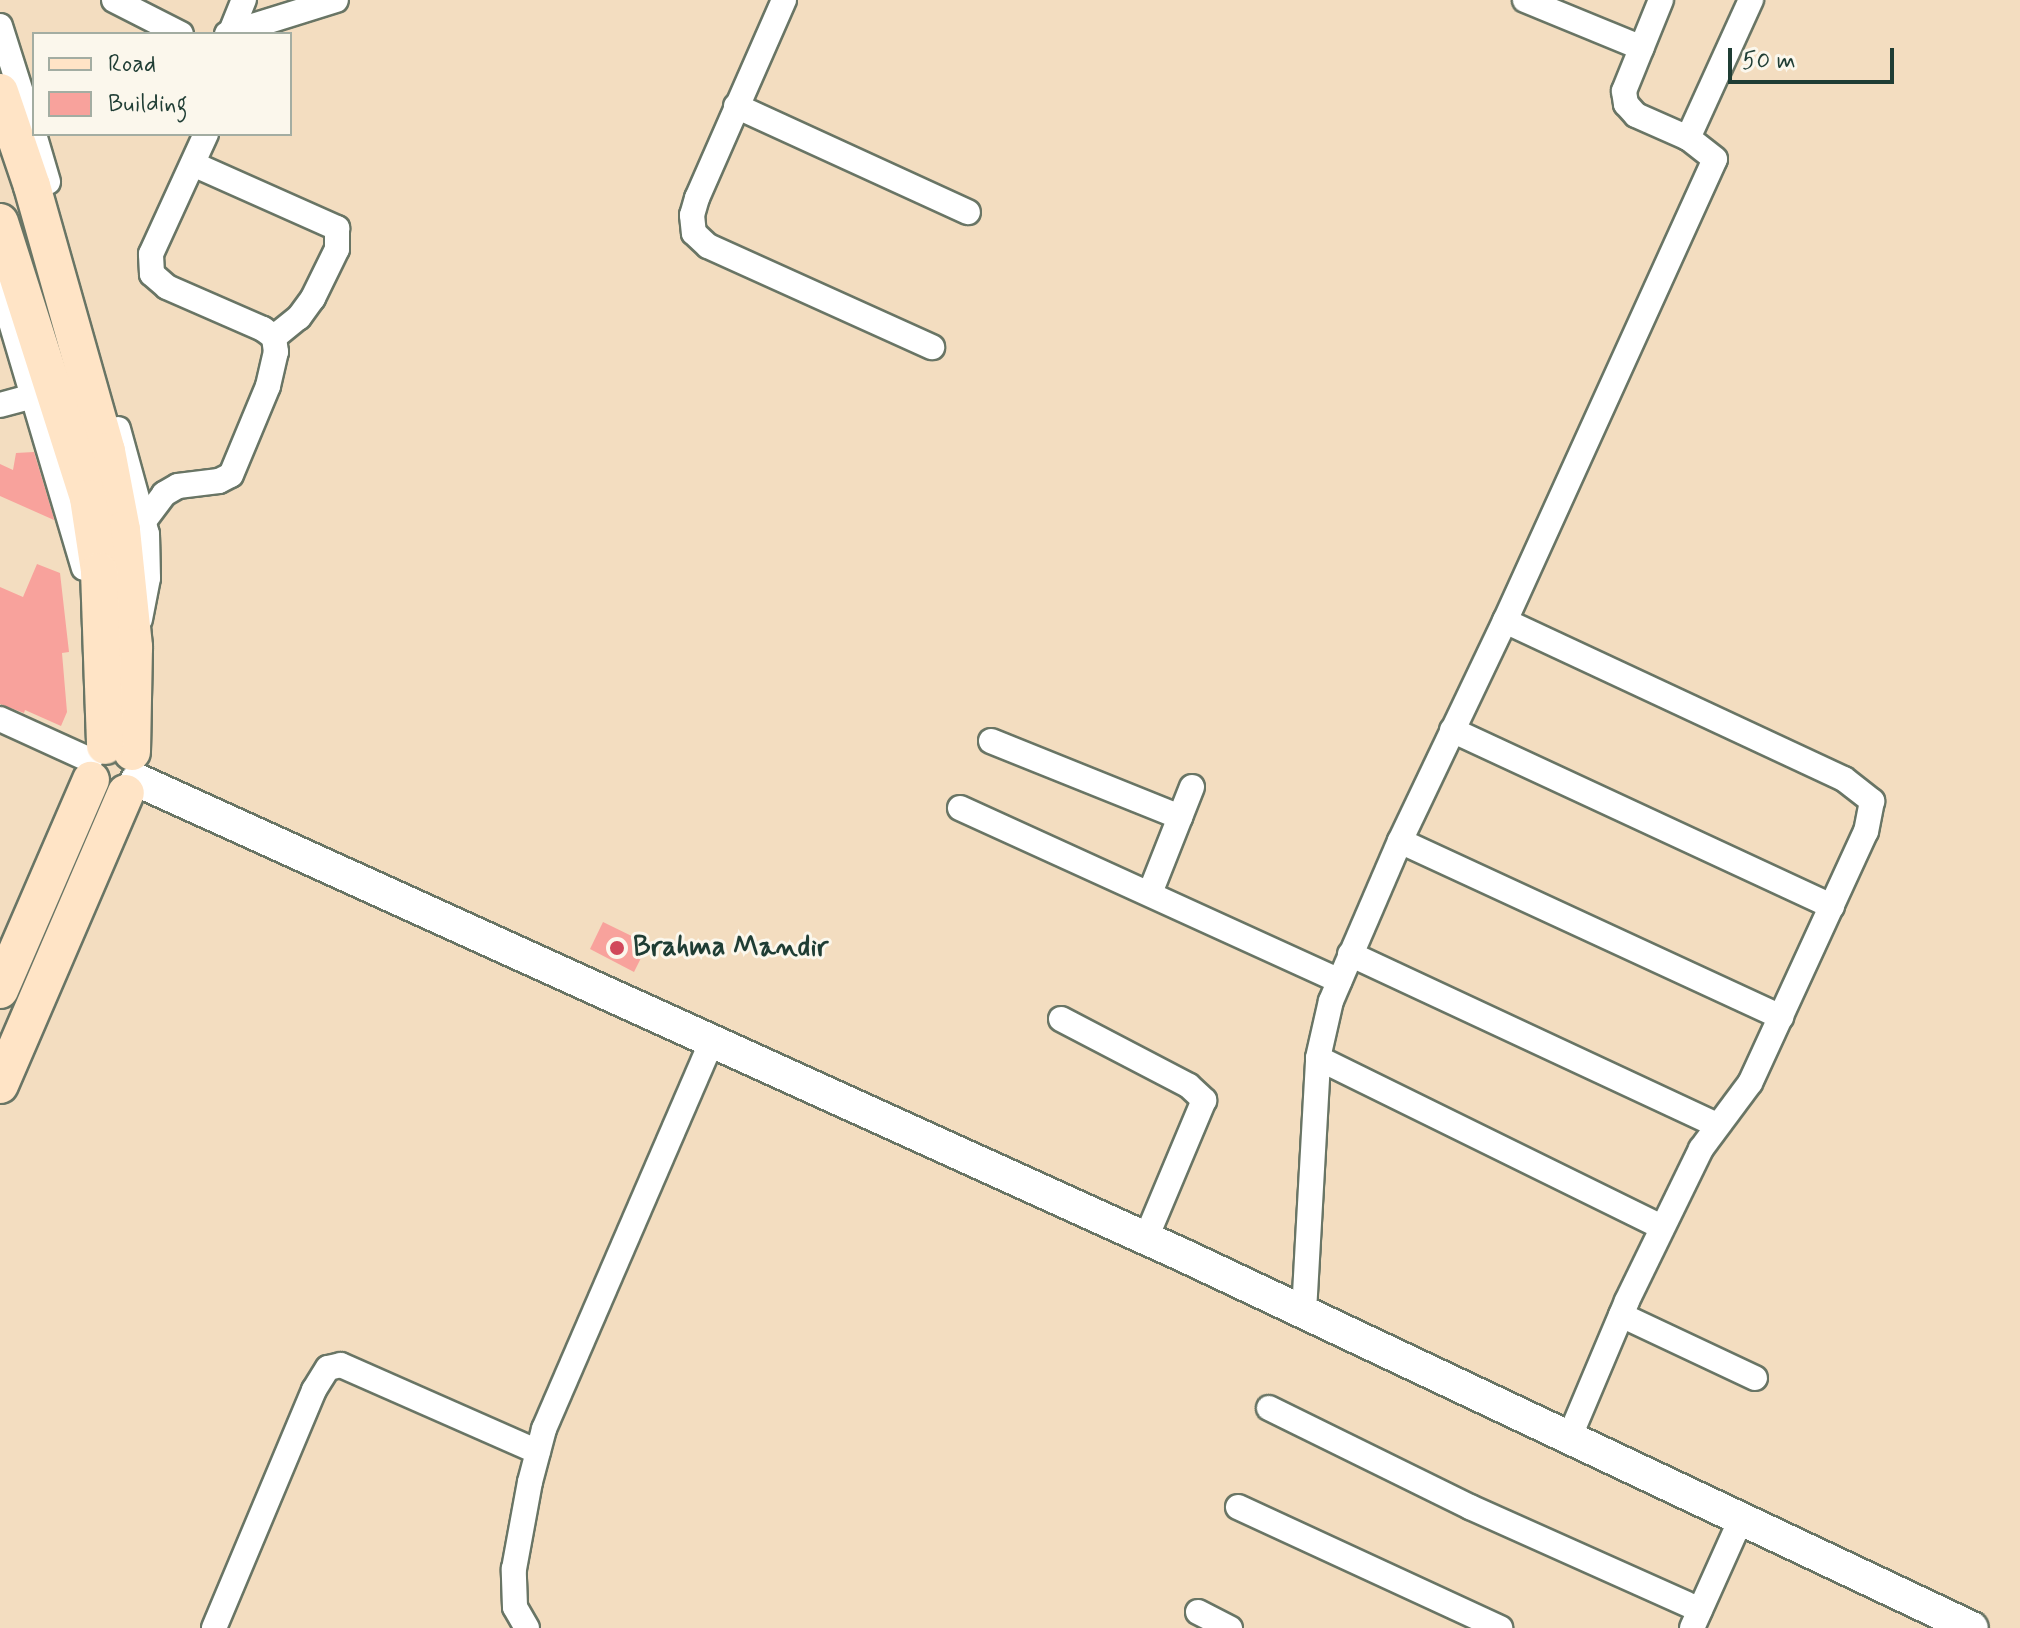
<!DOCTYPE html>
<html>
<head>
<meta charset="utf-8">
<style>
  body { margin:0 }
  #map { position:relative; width:2020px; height:1628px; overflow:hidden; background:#f3ddc0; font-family:Mynerve,sans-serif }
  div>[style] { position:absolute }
  .building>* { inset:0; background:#f8a29c }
  .roads { filter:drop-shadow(2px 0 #697565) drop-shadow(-2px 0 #697565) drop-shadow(0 2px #697565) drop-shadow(0 -2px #697565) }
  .minor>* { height:24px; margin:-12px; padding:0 12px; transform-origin:12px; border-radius:12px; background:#fff }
  .tertiary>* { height:32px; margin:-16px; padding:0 16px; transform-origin:16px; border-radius:16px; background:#fff }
  .secondary>* { height:36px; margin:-18px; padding:0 18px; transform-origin:18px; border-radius:18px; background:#ffe4c6 }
  .dots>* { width:22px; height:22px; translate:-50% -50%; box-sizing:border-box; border:4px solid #fbf7ec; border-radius:50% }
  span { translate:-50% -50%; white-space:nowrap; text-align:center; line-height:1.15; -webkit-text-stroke:6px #fbf7ec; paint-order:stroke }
  .poi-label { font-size:28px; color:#1f3d34; font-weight:700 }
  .left { translate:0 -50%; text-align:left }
  .legend { position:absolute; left:32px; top:32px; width:260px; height:104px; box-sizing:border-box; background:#fbf7ec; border:2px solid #a3ada2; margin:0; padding:10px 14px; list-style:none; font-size:24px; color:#1f3d34 }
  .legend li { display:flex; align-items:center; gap:16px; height:40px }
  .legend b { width:40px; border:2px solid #a3ada2 }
  .scale { position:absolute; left:1728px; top:48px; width:166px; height:36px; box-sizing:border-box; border:4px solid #1f3d34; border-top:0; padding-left:10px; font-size:24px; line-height:28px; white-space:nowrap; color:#1f3d34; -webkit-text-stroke:6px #fbf7ec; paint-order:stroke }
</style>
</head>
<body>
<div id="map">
  <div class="building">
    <i style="clip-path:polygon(34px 452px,53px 515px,54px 520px,0 496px,0 464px,13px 470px,16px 453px)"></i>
    <i style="clip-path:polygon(37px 564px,60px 573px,69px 652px,62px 653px,67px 712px,61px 726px,25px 710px,24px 713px,0 704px,0 587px,23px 597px)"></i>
    <i style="clip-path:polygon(603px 922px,648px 944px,634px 972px,590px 949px)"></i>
  </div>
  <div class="roads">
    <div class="minor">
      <i style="left:114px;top:0;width:75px;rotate:26.9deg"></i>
      <i style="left:784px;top:0;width:216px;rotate:113.7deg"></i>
      <i style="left:697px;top:198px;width:18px;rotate:106deg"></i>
      <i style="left:692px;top:215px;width:18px;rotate:84deg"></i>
      <i style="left:694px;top:233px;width:19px;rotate:43deg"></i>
      <i style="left:708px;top:246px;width:246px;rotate:24.3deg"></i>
      <i style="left:1525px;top:0;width:126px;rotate:22.3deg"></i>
      <i style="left:0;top:26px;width:112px;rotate:72.4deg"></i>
      <i style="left:227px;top:34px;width:114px;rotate:-17.3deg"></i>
      <i style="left:230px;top:34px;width:37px;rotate:-68deg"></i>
      <i style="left:736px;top:106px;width:255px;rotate:24.6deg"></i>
      <i style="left:34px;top:134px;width:50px;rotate:73.7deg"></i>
      <i style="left:1688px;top:138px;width:152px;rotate:-65.5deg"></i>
      <i style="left:193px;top:164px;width:158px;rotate:24deg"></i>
      <i style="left:337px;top:228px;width:21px;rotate:90deg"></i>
      <i style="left:337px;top:249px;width:55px;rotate:116.1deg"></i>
      <i style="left:313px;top:298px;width:24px;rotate:126deg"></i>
      <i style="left:299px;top:317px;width:32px;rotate:141deg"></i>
      <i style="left:0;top:285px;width:295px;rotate:73.5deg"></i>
      <i style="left:0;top:405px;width:35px;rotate:-15deg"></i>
      <i style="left:118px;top:429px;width:109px;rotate:74.6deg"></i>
      <i style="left:147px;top:534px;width:44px;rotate:88.7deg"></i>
      <i style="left:148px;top:578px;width:42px;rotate:101deg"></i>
      <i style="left:144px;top:521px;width:34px;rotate:-53deg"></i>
      <i style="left:164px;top:494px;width:16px;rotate:-30deg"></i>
      <i style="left:178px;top:486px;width:41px;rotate:-7deg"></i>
      <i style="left:219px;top:481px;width:13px;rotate:-27deg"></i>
      <i style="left:231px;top:475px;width:96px;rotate:-67.4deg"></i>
      <i style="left:268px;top:386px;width:35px;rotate:-77deg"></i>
      <i style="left:276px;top:352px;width:15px;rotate:-98deg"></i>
      <i style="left:274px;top:337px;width:14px;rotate:-144deg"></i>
      <i style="left:263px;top:329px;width:105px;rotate:-156.4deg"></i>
      <i style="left:167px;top:287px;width:20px;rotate:-139deg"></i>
      <i style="left:152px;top:274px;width:20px;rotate:-93deg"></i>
      <i style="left:151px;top:254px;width:132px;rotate:-65.4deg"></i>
      <i style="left:1505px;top:621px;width:374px;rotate:25deg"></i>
      <i style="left:1844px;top:779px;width:36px;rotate:38deg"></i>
      <i style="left:1872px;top:801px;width:31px;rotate:101deg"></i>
      <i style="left:1866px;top:831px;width:277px;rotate:114.7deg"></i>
      <i style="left:1750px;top:1083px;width:82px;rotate:126.6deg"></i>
      <i style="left:1701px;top:1149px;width:169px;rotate:116deg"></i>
      <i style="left:1627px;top:1301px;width:149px;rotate:112.9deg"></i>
      <i style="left:0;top:719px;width:99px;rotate:24.5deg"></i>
      <i style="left:1452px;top:730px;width:419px;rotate:24.9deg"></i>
      <i style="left:991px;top:741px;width:204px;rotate:21.9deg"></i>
      <i style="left:960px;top:808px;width:417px;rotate:24.5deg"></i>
      <i style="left:1400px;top:841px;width:420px;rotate:24.8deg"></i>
      <i style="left:1150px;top:893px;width:114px;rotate:-68.4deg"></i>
      <i style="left:1350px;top:954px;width:405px;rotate:25deg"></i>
      <i style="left:1061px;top:1019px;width:144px;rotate:27.6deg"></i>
      <i style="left:1189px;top:1086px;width:21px;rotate:43deg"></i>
      <i style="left:1204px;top:1100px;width:150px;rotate:112.8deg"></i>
      <i style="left:1318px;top:1058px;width:383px;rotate:26.2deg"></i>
      <i style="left:1304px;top:1312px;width:254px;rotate:-86.8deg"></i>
      <i style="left:1318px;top:1058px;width:58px;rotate:-77.2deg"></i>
      <i style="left:1331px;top:1001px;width:174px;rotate:-66.7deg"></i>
      <i style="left:1400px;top:841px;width:244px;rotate:-64.5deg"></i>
      <i style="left:1505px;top:621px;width:507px;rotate:-65.56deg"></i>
      <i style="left:1715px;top:159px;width:34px;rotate:-142deg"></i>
      <i style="left:1688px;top:138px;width:57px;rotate:-156.1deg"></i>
      <i style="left:1636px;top:115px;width:15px;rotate:-132deg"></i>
      <i style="left:1626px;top:104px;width:13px;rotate:-99deg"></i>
      <i style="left:1624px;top:91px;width:98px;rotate:-67.9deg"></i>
      <i style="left:1621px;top:1315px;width:148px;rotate:25.2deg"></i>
      <i style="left:1269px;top:1408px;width:224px;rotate:26.2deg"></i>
      <i style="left:1470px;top:1507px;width:252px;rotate:24.1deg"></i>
      <i style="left:1238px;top:1507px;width:289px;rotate:24.8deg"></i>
      <i style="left:1198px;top:1612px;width:36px;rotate:27deg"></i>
      <i style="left:214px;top:1628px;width:258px;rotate:-67.2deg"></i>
      <i style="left:314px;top:1390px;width:26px;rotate:-58deg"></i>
      <i style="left:328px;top:1368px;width:13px;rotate:-13deg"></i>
      <i style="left:341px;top:1365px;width:215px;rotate:23.8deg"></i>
      <i style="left:527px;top:1628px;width:24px;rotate:-120deg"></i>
      <i style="left:515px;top:1607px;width:38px;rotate:-92deg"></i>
      <i style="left:514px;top:1569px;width:88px;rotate:-79.6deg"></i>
      <i style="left:530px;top:1482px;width:55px;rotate:-75.2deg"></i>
      <i style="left:544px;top:1429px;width:423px;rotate:-66.6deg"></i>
      <i style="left:1692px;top:1628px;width:120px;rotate:-65.8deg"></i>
    </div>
    <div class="tertiary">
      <i style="left:137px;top:780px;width:1153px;rotate:24.43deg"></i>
      <i style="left:1187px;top:1257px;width:868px;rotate:25.3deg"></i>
    </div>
    <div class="secondary">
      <i style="left:0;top:92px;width:99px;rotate:71.2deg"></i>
      <i style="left:32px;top:186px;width:275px;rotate:74.2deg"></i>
      <i style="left:107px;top:451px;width:80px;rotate:79.2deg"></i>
      <i style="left:122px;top:530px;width:118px;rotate:84.1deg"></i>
      <i style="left:134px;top:647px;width:105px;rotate:91.1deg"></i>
      <i style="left:0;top:222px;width:290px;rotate:72.3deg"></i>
      <i style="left:88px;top:498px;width:74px;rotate:81.4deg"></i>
      <i style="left:99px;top:571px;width:175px;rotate:88deg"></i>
      <i style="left:0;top:990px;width:229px;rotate:-66.6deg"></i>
      <i style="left:0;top:1085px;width:318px;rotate:-66.7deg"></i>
    </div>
  </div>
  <div class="dots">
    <i style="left:617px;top:948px;background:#d1495b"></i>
  </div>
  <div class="poi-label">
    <span class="left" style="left:633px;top:948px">Brahma Mandir</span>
  </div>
  <ul class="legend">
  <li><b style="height:10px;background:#ffe4c6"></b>Road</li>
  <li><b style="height:22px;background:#f8a29c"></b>Building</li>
  </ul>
  <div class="scale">50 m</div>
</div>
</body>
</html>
